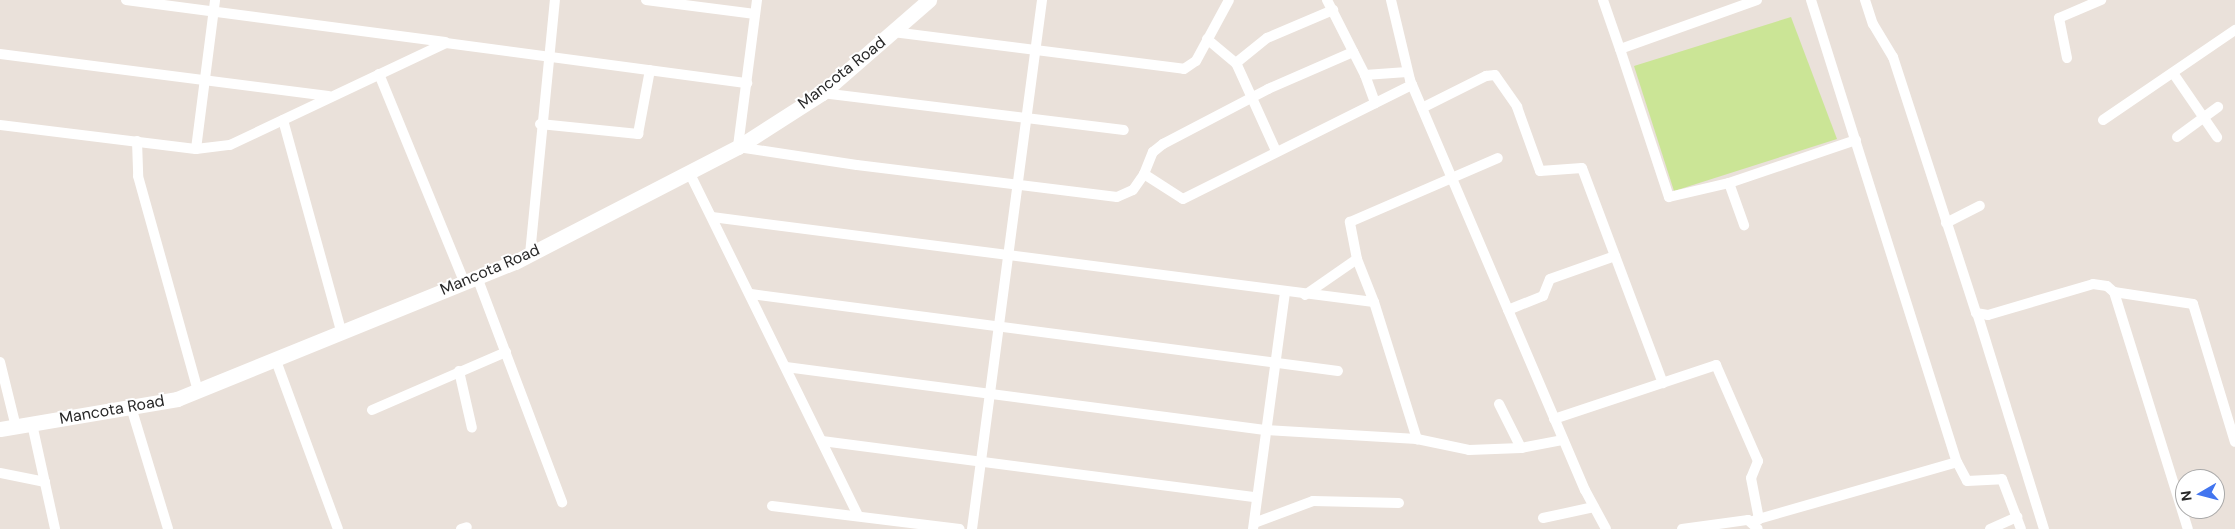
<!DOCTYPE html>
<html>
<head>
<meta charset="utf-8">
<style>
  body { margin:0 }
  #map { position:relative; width:2235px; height:529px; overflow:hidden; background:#eae1da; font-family:"DM Sans",sans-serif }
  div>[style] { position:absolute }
  .pitch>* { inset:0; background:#cbe596 }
  .street>* { height:10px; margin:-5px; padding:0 5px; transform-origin:5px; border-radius:5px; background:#fff }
  .secondary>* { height:15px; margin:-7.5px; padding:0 7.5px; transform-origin:7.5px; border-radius:7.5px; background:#fff }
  span { translate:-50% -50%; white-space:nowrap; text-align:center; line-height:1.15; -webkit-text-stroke:4px #fff; paint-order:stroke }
  .street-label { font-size:16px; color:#282828 }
  .north { position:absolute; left:2175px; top:469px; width:50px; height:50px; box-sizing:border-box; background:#fff; border:1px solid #a9a9a9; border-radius:50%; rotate:262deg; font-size:14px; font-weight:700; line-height:20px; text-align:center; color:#282828 }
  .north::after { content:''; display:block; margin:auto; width:18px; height:22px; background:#4275ef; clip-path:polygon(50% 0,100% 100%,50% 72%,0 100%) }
</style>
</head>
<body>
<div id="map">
  <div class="pitch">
    <i style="clip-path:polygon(1791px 17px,1837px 139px,1674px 191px,1634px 66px)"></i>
  </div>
  <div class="street">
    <i style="left:126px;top:0;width:322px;rotate:7.5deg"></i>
    <i style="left:646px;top:0;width:110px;rotate:7.3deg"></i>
    <i style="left:757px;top:0;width:148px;rotate:97.4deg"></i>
    <i style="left:738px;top:147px;width:120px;rotate:8.6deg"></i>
    <i style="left:857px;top:165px;width:262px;rotate:7deg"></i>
    <i style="left:1117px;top:197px;width:17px;rotate:-24deg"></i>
    <i style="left:1133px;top:190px;width:19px;rotate:-55deg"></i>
    <i style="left:1144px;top:174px;width:46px;rotate:32.7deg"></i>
    <i style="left:1183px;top:199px;width:256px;rotate:-26.5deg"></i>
    <i style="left:1327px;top:0;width:84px;rotate:63.1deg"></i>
    <i style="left:1365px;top:75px;width:42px;rotate:-4.1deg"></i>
    <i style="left:1391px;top:0;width:82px;rotate:76.6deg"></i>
    <i style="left:1410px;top:80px;width:446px;rotate:66.9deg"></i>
    <i style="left:1585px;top:490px;width:44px;rotate:61.7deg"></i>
    <i style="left:1603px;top:0;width:52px;rotate:70.9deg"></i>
    <i style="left:1757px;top:0;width:145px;rotate:160.3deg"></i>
    <i style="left:1620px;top:49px;width:156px;rotate:71.7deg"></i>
    <i style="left:1669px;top:197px;width:62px;rotate:-13.1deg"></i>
    <i style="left:1729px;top:183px;width:134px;rotate:-18.7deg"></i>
    <i style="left:1811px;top:0;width:485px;rotate:72.5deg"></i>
    <i style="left:1957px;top:462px;width:21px;rotate:62deg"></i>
    <i style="left:1967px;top:481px;width:35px;rotate:-3deg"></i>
    <i style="left:2002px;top:479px;width:53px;rotate:69.2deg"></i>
    <i style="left:1865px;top:0;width:25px;rotate:72deg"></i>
    <i style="left:1873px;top:24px;width:39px;rotate:59deg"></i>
    <i style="left:1893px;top:57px;width:269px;rotate:72deg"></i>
    <i style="left:1976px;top:313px;width:12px;rotate:9deg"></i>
    <i style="left:1988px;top:315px;width:109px;rotate:-16.4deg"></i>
    <i style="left:2093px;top:284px;width:14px;rotate:8deg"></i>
    <i style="left:2107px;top:286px;width:9px;rotate:41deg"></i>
    <i style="left:2114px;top:292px;width:248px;rotate:72.7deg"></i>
    <i style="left:893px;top:32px;width:293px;rotate:7.2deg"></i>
    <i style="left:1184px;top:69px;width:14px;rotate:-34deg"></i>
    <i style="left:1196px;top:61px;width:69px;rotate:-61.6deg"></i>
    <i style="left:1207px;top:39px;width:38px;rotate:40deg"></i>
    <i style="left:0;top:54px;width:331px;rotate:7.3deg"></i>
    <i style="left:2067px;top:58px;width:41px;rotate:-101.3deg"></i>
    <i style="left:2059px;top:18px;width:46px;rotate:-23.2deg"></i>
    <i style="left:2173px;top:73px;width:78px;rotate:55.5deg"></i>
    <i style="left:379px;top:74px;width:224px;rotate:67.7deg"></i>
    <i style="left:1365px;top:75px;width:30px;rotate:70deg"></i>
    <i style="left:822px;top:93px;width:304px;rotate:7deg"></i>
    <i style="left:1422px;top:108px;width:72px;rotate:-26.6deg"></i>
    <i style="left:1486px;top:76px;width:9px;rotate:-6deg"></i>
    <i style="left:1495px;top:75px;width:39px;rotate:55deg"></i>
    <i style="left:1517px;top:107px;width:68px;rotate:70.2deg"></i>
    <i style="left:1540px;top:171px;width:42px;rotate:-4.1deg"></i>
    <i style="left:1582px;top:168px;width:230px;rotate:69.4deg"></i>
    <i style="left:283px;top:120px;width:219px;rotate:74.6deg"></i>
    <i style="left:2103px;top:120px;width:160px;rotate:-34.3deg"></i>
    <i style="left:540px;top:124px;width:99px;rotate:5.8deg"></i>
    <i style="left:638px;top:134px;width:65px;rotate:-79.4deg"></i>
    <i style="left:0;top:125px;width:197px;rotate:7deg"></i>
    <i style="left:196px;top:149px;width:150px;rotate:-82.7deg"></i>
    <i style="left:2177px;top:137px;width:51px;rotate:-36.2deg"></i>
    <i style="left:137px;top:141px;width:35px;rotate:88deg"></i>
    <i style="left:138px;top:176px;width:223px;rotate:74.4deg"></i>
    <i style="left:196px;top:149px;width:34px;rotate:-7deg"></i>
    <i style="left:230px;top:145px;width:239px;rotate:-25.3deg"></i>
    <i style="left:446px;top:43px;width:304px;rotate:7.6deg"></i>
    <i style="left:1276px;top:151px;width:97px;rotate:-114.4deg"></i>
    <i style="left:1236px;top:63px;width:40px;rotate:-39deg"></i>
    <i style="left:1267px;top:38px;width:72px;rotate:-23deg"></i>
    <i style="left:689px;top:172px;width:383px;rotate:63.8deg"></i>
    <i style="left:1144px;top:174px;width:24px;rotate:-68deg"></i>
    <i style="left:1153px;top:152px;width:13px;rotate:-39deg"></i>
    <i style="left:1163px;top:144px;width:119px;rotate:-27.6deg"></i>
    <i style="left:1268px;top:89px;width:93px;rotate:-23.5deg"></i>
    <i style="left:1729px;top:183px;width:45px;rotate:70.3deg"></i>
    <i style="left:712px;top:217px;width:667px;rotate:7.32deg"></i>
    <i style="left:1374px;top:302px;width:144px;rotate:72.6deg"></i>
    <i style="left:1946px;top:223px;width:38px;rotate:-27deg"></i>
    <i style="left:530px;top:254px;width:255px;rotate:-84.4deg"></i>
    <i style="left:477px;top:277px;width:241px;rotate:69.3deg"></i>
    <i style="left:2114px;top:292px;width:80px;rotate:8.6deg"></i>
    <i style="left:2193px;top:304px;width:144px;rotate:73.1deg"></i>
    <i style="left:751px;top:294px;width:592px;rotate:7.47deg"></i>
    <i style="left:1305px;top:295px;width:63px;rotate:-34.7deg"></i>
    <i style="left:1374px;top:302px;width:46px;rotate:-111.6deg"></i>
    <i style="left:1357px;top:259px;width:38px;rotate:-101deg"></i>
    <i style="left:1350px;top:222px;width:161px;rotate:-23.4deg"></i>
    <i style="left:1508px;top:310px;width:38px;rotate:-22deg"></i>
    <i style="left:1543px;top:296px;width:18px;rotate:-68deg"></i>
    <i style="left:1550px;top:279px;width:69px;rotate:-19.5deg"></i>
    <i style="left:1978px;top:316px;width:223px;rotate:72.8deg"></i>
    <i style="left:275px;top:358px;width:182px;rotate:69.8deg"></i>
    <i style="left:0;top:362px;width:67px;rotate:76.2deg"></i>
    <i style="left:786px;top:367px;width:485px;rotate:7.5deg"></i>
    <i style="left:1267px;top:430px;width:150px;rotate:3.4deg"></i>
    <i style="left:1417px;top:439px;width:53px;rotate:11.9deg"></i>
    <i style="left:1469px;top:450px;width:52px;rotate:-2.2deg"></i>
    <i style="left:1521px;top:448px;width:43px;rotate:-10.8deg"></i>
    <i style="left:459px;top:371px;width:58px;rotate:77.2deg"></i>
    <i style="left:1499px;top:404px;width:49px;rotate:63.4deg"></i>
    <i style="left:131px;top:407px;width:127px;rotate:73.1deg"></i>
    <i style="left:372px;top:410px;width:146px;rotate:-23.4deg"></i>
    <i style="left:1554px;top:419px;width:171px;rotate:-18.4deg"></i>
    <i style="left:1716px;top:365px;width:105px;rotate:66.4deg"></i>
    <i style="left:1758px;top:461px;width:18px;rotate:112deg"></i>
    <i style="left:1751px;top:478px;width:42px;rotate:79deg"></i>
    <i style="left:32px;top:424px;width:107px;rotate:77.6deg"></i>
    <i style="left:822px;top:441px;width:437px;rotate:7.4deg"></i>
    <i style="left:0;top:473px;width:46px;rotate:11.3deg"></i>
    <i style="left:772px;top:506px;width:189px;rotate:7deg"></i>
    <i style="left:1543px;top:518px;width:52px;rotate:-12.2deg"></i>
    <i style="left:1755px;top:520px;width:210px;rotate:-16deg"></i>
    <i style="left:1254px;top:523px;width:63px;rotate:-20.4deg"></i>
    <i style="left:1313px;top:501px;width:86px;rotate:1.3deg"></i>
    <i style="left:461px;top:529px;width:6px;rotate:-18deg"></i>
    <i style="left:972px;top:529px;width:534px;rotate:-82.46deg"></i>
    <i style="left:1253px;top:529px;width:240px;rotate:-82.3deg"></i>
    <i style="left:1682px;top:529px;width:67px;rotate:-7.8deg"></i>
    <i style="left:1748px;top:520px;width:13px;rotate:42deg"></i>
    <i style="left:1990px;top:529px;width:30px;rotate:-24deg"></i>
  </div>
  <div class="secondary">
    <i style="left:0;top:429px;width:180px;rotate:-9.6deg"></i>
    <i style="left:177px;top:399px;width:365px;rotate:-22.1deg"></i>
    <i style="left:515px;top:262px;width:251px;rotate:-27.3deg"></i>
    <i style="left:738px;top:147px;width:100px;rotate:-32.7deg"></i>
    <i style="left:822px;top:93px;width:142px;rotate:-41deg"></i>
  </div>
  <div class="street-label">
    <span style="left:842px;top:73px;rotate:-38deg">Mancota Road</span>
    <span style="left:490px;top:270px;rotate:-23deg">Mancota Road</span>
    <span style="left:112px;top:410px;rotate:-10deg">Mancota Road</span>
  </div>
  <div class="north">N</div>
</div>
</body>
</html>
